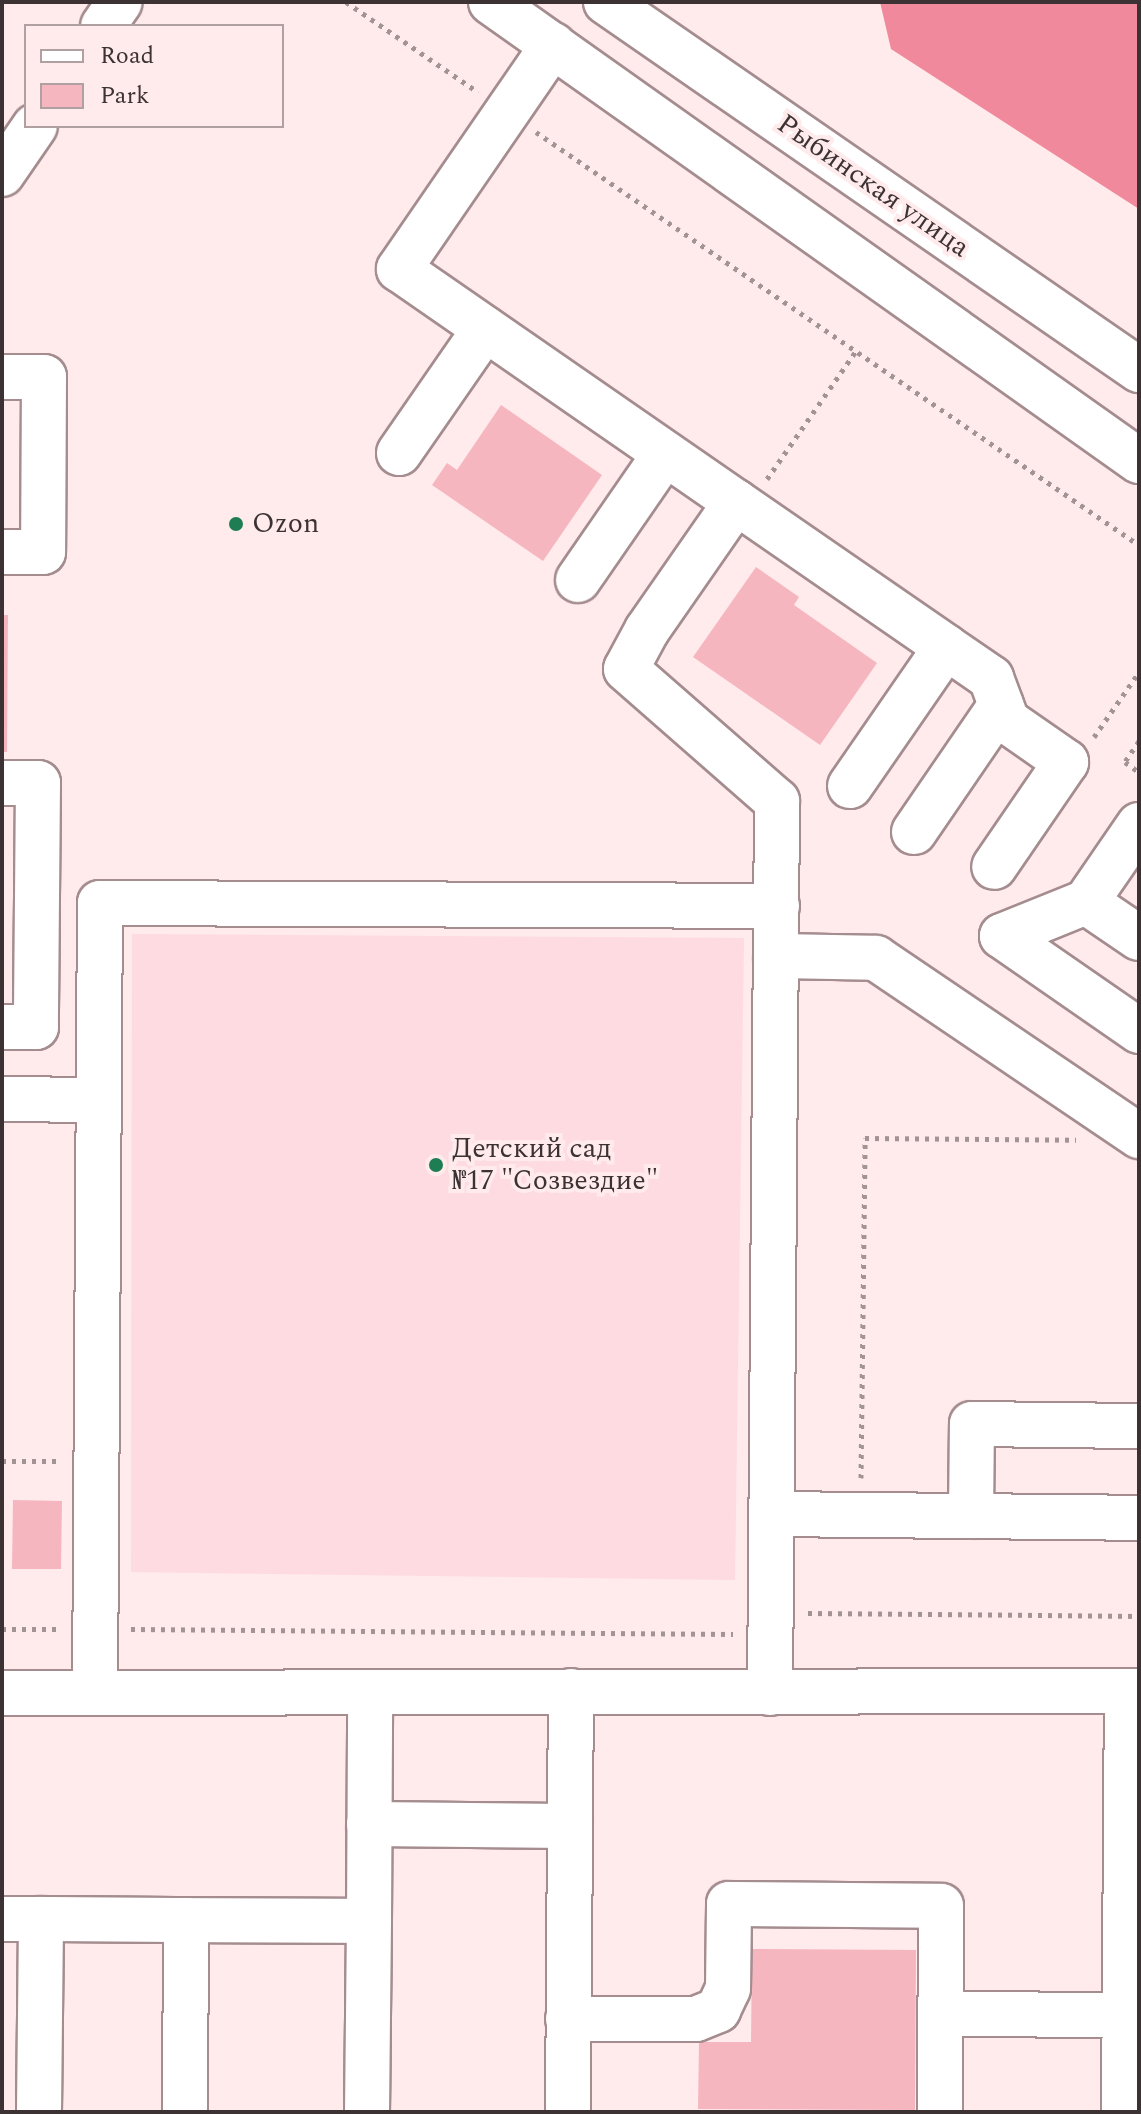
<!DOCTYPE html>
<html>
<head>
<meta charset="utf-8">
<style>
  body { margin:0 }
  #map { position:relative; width:1141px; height:2114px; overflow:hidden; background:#ffeaec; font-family:Spectral,serif }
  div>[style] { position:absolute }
  .built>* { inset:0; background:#fedbe0 }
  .green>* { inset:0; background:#f6b6bf }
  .forest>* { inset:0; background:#f0899b }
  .path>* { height:5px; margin-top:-2.5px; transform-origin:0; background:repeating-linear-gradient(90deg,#a29394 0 4px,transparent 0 10px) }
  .roads { filter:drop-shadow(2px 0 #a48c8f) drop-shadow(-2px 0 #a48c8f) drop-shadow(0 2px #a48c8f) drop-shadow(0 -2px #a48c8f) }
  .minor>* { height:44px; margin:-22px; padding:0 22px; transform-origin:22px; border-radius:22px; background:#fff }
  .major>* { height:44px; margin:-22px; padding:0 22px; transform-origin:22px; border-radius:22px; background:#fff }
  .dots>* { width:22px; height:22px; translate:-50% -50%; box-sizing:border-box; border:4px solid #ffeaec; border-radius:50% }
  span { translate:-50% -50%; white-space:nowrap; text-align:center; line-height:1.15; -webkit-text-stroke:8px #ffeaec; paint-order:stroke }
  .street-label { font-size:28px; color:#3c3233 }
  .poi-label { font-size:28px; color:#3c3233 }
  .left { translate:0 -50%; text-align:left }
  .frame { position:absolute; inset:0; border:4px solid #3c3233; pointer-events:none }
  .legend { position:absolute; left:24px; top:24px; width:260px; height:104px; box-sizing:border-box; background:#ffeaec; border:2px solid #b1a0a2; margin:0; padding:10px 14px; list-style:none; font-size:24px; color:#3c3233 }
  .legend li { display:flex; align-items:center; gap:16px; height:40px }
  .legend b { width:40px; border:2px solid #b1a0a2 }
</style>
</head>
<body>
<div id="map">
  <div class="built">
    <i style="clip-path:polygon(132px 934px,744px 938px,735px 1580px,131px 1572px)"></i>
  </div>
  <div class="green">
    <i style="clip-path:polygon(501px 405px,602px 475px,543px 561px,432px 485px,447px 463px,457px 470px)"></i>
    <i style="clip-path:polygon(756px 567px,799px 597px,794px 605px,877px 663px,820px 745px,693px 657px)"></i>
    <i style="clip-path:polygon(2px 615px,8px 615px,7px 752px,2px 752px)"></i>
    <i style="clip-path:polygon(13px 1500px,62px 1501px,61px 1569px,12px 1569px)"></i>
    <i style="clip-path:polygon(752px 1949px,916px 1950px,915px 2110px,698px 2109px,699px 2042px,751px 2042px)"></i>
  </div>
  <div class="forest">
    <i style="clip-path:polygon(880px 2px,1139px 2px,1139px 209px,891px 49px)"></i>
  </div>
  <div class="path">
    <i style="left:346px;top:2px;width:160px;rotate:34.3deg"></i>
    <i style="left:536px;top:132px;width:731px;rotate:34.41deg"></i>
    <i style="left:767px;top:479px;width:156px;rotate:-55.2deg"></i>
    <i style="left:1094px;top:737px;width:79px;rotate:-55.3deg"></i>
    <i style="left:1139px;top:741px;width:25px;rotate:124deg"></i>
    <i style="left:1125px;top:762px;width:17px;rotate:36deg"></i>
    <i style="left:2px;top:1461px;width:59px"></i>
    <i style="left:861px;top:1478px;width:340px;rotate:-89.3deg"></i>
    <i style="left:865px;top:1138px;width:211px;rotate:0.5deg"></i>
    <i style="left:808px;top:1613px;width:331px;rotate:0.5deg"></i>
    <i style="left:2px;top:1629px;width:55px"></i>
    <i style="left:131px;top:1629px;width:602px;rotate:0.48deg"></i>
  </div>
  <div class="roads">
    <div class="minor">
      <i style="left:103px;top:26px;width:29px;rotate:-55deg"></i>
      <i style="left:553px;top:45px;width:272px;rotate:124.5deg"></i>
      <i style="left:399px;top:269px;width:410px;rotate:34.7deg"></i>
      <i style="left:736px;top:502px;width:156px;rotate:124.8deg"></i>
      <i style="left:647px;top:630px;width:44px;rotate:118.3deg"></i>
      <i style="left:626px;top:669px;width:201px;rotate:41.2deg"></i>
      <i style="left:777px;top:801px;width:892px;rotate:90.45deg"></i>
      <i style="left:2px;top:174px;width:58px;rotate:-55.5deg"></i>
      <i style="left:2px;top:377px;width:42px"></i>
      <i style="left:44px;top:377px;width:175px;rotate:90.3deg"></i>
      <i style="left:43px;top:552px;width:41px;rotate:180deg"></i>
      <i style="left:399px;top:453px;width:151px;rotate:-55.3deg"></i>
      <i style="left:736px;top:502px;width:255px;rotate:34.6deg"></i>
      <i style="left:946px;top:647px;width:169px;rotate:124.6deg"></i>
      <i style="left:578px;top:580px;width:153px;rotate:-55.4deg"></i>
      <i style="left:946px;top:647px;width:55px;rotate:34.6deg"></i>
      <i style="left:991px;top:678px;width:46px;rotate:69.6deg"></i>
      <i style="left:1007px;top:721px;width:72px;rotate:34.8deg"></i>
      <i style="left:1066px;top:762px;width:127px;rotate:124.4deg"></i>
      <i style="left:2px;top:783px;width:36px"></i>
      <i style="left:38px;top:783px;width:244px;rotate:90.5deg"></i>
      <i style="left:36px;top:1027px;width:34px;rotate:180deg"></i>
      <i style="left:1139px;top:825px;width:93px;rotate:124.5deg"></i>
      <i style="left:1086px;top:902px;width:64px;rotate:34.2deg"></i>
      <i style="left:914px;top:832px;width:154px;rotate:-55.6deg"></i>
      <i style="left:1002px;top:936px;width:167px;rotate:34.7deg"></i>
      <i style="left:1002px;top:936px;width:91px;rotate:-22deg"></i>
      <i style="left:776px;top:956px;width:100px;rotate:1.1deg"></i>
      <i style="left:876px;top:958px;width:318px;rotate:34.1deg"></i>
      <i style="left:2px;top:1099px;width:96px;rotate:0.6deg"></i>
      <i style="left:772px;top:1514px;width:367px;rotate:0.6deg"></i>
      <i style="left:971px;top:1516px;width:92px;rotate:-89.4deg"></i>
      <i style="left:972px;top:1424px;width:167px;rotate:0.7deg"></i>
      <i style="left:2px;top:1693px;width:1137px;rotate:-0.1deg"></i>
      <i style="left:95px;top:1693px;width:790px;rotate:-89.64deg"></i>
      <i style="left:100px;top:903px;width:677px;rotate:0.25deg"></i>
      <i style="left:369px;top:1824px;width:201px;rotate:0.6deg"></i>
      <i style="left:2px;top:1919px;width:39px"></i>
      <i style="left:941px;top:2014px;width:184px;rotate:0.3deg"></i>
      <i style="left:568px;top:2019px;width:128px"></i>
      <i style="left:696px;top:2019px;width:24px;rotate:-22deg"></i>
      <i style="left:718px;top:2010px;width:23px;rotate:-65deg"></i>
      <i style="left:728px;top:1989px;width:85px;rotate:-89.3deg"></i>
      <i style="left:729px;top:1904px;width:212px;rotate:0.5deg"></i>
      <i style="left:941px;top:1906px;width:206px;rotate:90.3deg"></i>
      <i style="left:39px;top:2112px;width:193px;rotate:-89.4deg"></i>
      <i style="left:41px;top:1919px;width:145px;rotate:0.4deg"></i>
      <i style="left:185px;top:2112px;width:192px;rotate:-89.7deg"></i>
      <i style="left:186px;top:1920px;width:183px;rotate:0.3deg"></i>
      <i style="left:369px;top:1921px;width:229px;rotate:-89.7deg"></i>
      <i style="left:367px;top:2112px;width:191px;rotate:-89.4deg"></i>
      <i style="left:568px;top:2112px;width:421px;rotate:-89.6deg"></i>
      <i style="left:1124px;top:2112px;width:421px;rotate:-89.6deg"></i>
    </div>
    <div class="major">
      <i style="left:491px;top:2px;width:794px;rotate:35.31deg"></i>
      <i style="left:606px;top:2px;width:648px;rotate:34.62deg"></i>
    </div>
  </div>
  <div class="dots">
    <i style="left:236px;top:524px;background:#1f7d54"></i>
    <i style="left:436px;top:1165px;background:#1f7d54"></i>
  </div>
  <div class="street-label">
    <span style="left:873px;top:186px;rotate:35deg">Рыбинская улица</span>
  </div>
  <div class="poi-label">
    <span class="left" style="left:252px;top:524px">Ozon</span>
    <span class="left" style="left:452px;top:1165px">Детский сад<br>№17 "Созвездие"</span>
  </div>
  <div class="frame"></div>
  <ul class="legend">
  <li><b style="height:10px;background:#fff"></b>Road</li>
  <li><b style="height:22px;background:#f6b6bf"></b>Park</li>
  </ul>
</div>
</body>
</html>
